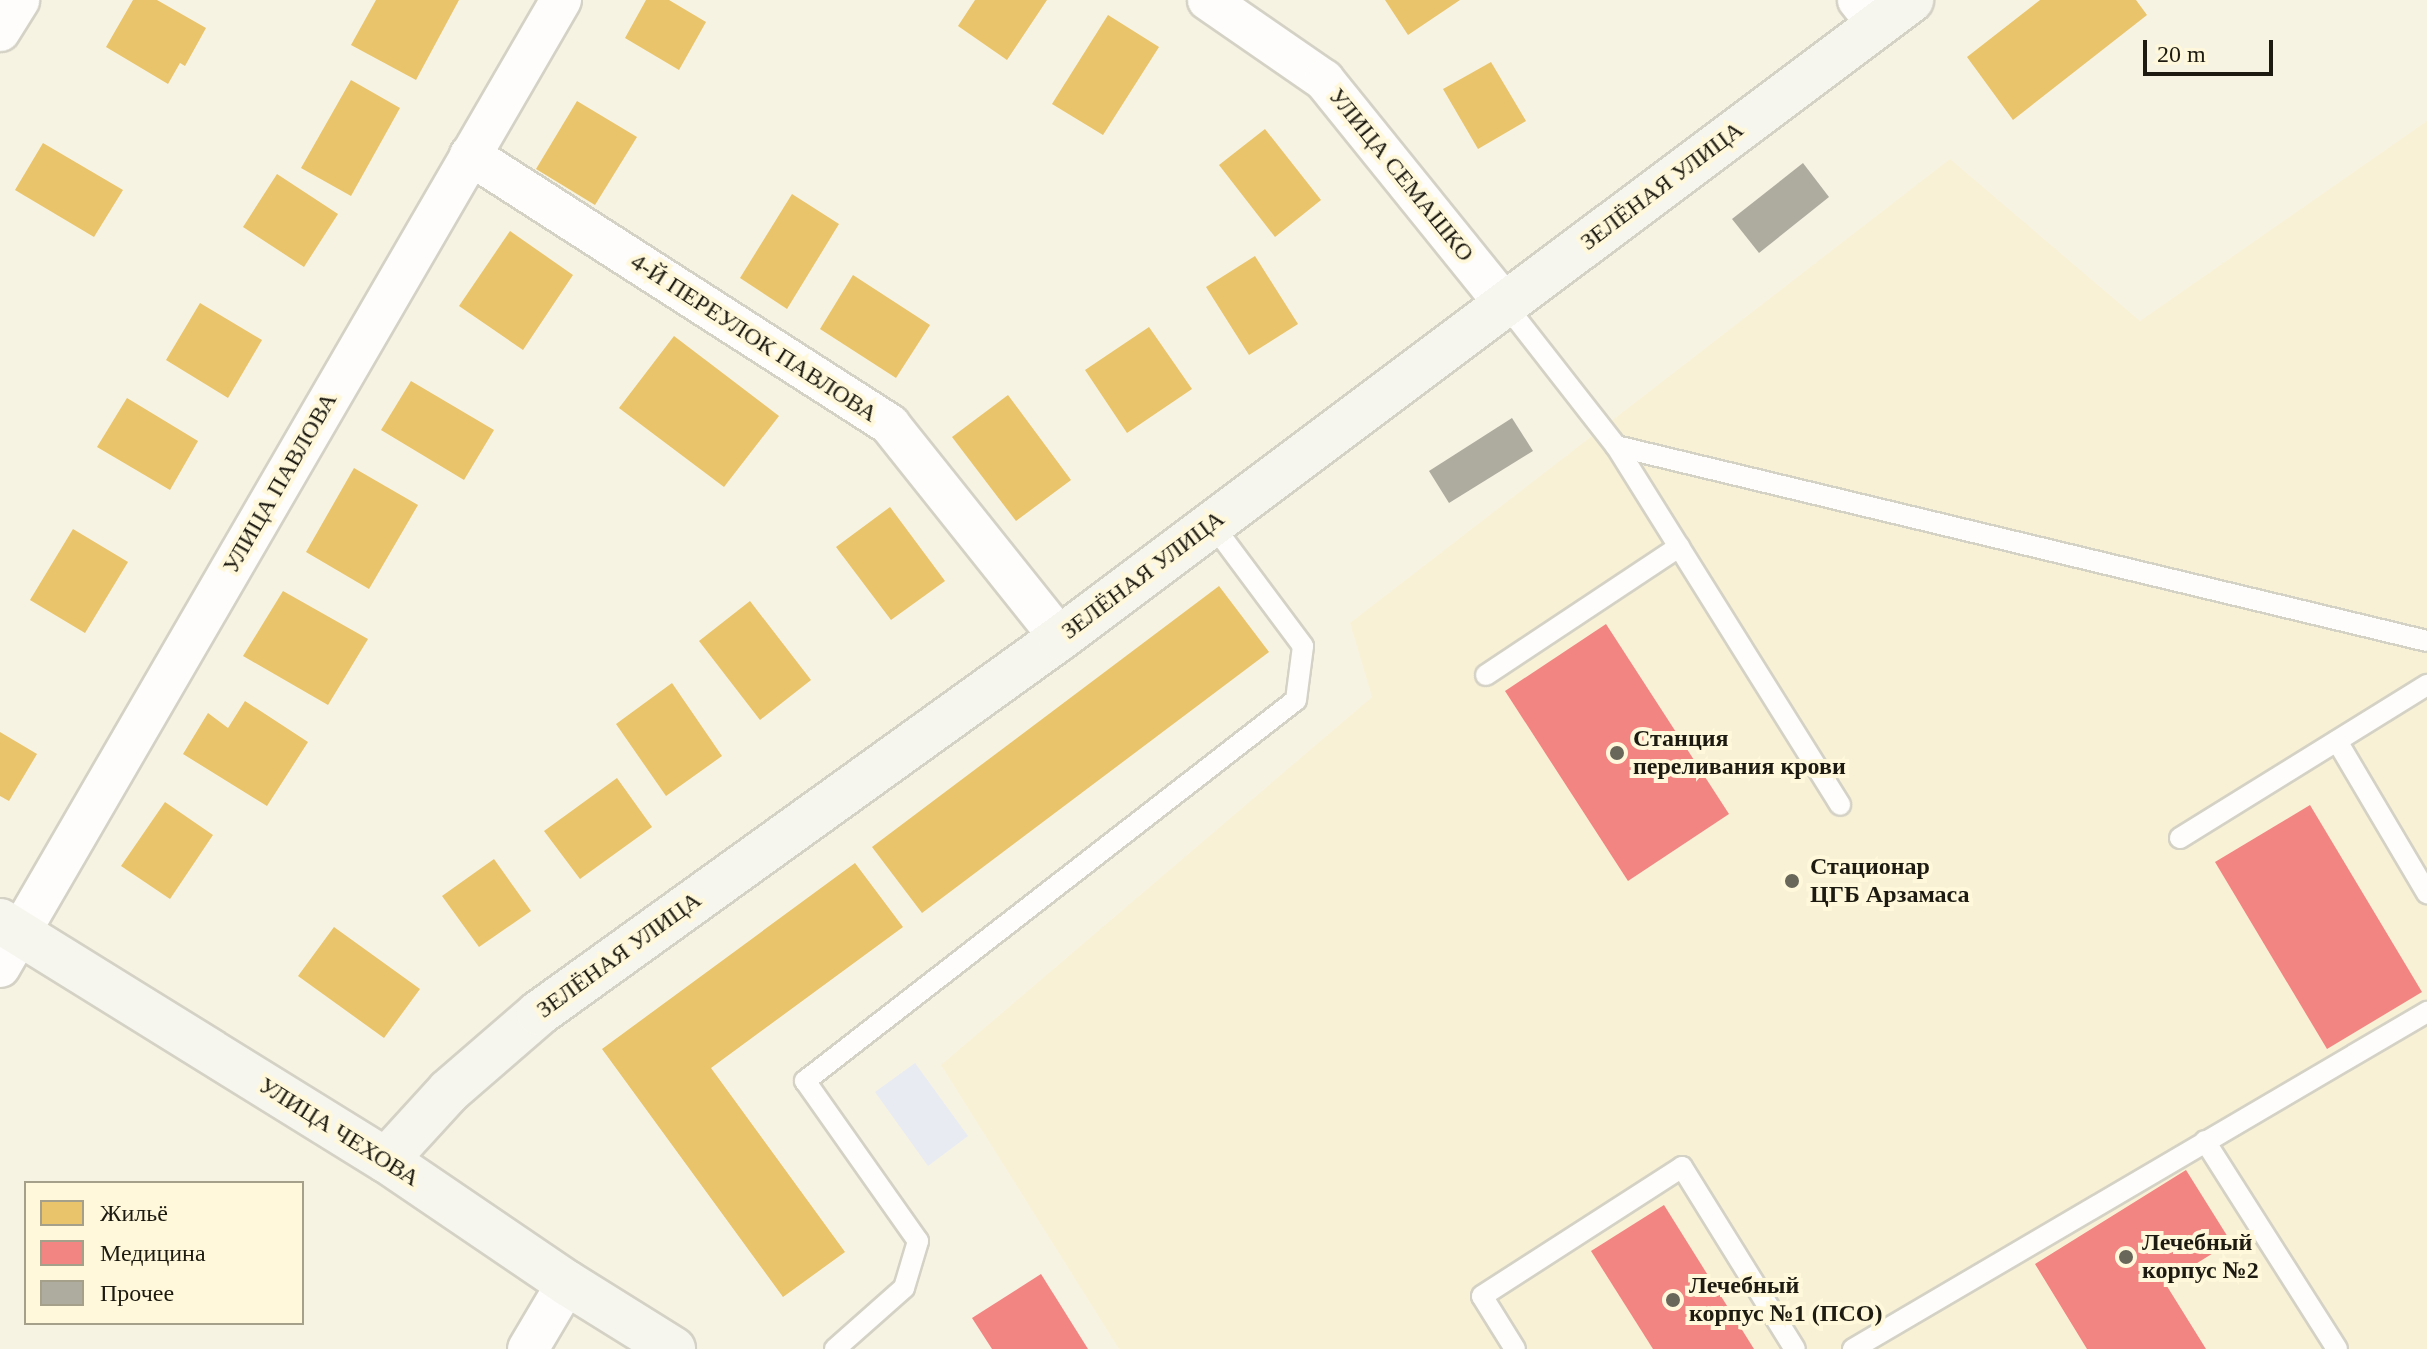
<!DOCTYPE html>
<html>
<head>
<meta charset="utf-8">
<style>
  body { margin:0 }
  #map { position:relative; width:2427px; height:1349px; overflow:hidden; background:#f7f3e3; font-family:"Times New Roman",serif }
  div>[style] { position:absolute }
  .built>* { inset:0; background:#f8f1d6 }
  .green>* { inset:0; background:#e8ebf2 }
  .homes>* { inset:0; background:#e9c46a }
  .health>* { inset:0; background:#f28482 }
  .building>* { inset:0; background:#aeab9f }
  .roads { filter:drop-shadow(2px 0 #d4d1c5) drop-shadow(-2px 0 #d4d1c5) drop-shadow(0 2px #d4d1c5) drop-shadow(0 -2px #d4d1c5) }
  .lane>* { height:20px; margin:-10px; padding:0 10px; transform-origin:10px; border-radius:10px; background:#fefdfb }
  .street>* { height:40px; margin:-20px; padding:0 20px; transform-origin:20px; border-radius:20px; background:#fefdfb }
  .secondary>* { height:44px; margin:-22px; padding:0 22px; transform-origin:22px; border-radius:22px; background:#f7f6ee }
  .dots>* { width:22px; height:22px; translate:-50% -50%; box-sizing:border-box; border:4px solid #fff8db; border-radius:50% }
  span { translate:-50% -50%; white-space:nowrap; text-align:center; line-height:1.15; -webkit-text-stroke:8px #fff8db; paint-order:stroke }
  .street-label { font-size:24px; color:#1d1b11 }
  .poi-label { font-size:24px; color:#1d1b11; font-weight:700 }
  .left { translate:0 -50%; text-align:left }
  .legend { position:absolute; left:24px; top:1181px; width:280px; height:144px; box-sizing:border-box; background:#fff8db; border:2px solid #a5a08a; margin:0; padding:10px 14px; list-style:none; font-size:24px; color:#1d1b11 }
  .legend li { display:flex; align-items:center; gap:16px; height:40px }
  .legend b { width:40px; border:2px solid #a5a08a }
  .scale { position:absolute; left:2143px; top:40px; width:130px; height:36px; box-sizing:border-box; border:4px solid #1d1b11; border-top:0; padding-left:10px; font-size:24px; line-height:28px; white-space:nowrap; color:#1d1b11; -webkit-text-stroke:6px #fff8db; paint-order:stroke }
</style>
</head>
<body>
<div id="map">
  <div class="built">
    <i style="clip-path:polygon(2427px 121px,2427px 1349px,1119px 1349px,941px 1065px,1372px 697px,1350px 623px,1950px 159px,2140px 321px)"></i>
  </div>
  <div class="green">
    <i style="clip-path:polygon(915px 1063px,968px 1136px,928px 1166px,875px 1092px)"></i>
  </div>
  <div class="homes">
    <i style="clip-path:polygon(133px 0,157px 0,206px 28px,185px 66px,180px 63px,168px 84px,106px 47px)"></i>
    <i style="clip-path:polygon(376px 0,459px 0,416px 80px,351px 45px)"></i>
    <i style="clip-path:polygon(646px 0,669px 0,706px 22px,679px 70px,625px 38px)"></i>
    <i style="clip-path:polygon(975px 0,1047px 0,1007px 60px,958px 26px)"></i>
    <i style="clip-path:polygon(1385px 0,1460px 0,1408px 35px)"></i>
    <i style="clip-path:polygon(2040px 0,2136px 0,2147px 15px,2013px 120px,1967px 57px)"></i>
    <i style="clip-path:polygon(1108px 15px,1159px 47px,1103px 135px,1052px 104px)"></i>
    <i style="clip-path:polygon(1491px 62px,1526px 121px,1478px 149px,1443px 89px)"></i>
    <i style="clip-path:polygon(351px 80px,400px 108px,351px 196px,301px 168px)"></i>
    <i style="clip-path:polygon(577px 101px,637px 137px,595px 205px,536px 169px)"></i>
    <i style="clip-path:polygon(1265px 129px,1321px 200px,1275px 237px,1219px 165px)"></i>
    <i style="clip-path:polygon(43px 143px,123px 190px,94px 237px,15px 190px)"></i>
    <i style="clip-path:polygon(277px 174px,338px 214px,304px 267px,243px 227px)"></i>
    <i style="clip-path:polygon(792px 194px,839px 224px,787px 309px,740px 278px)"></i>
    <i style="clip-path:polygon(510px 231px,573px 275px,523px 350px,459px 306px)"></i>
    <i style="clip-path:polygon(1255px 256px,1298px 324px,1249px 355px,1206px 287px)"></i>
    <i style="clip-path:polygon(853px 275px,930px 325px,896px 378px,820px 329px)"></i>
    <i style="clip-path:polygon(200px 303px,262px 340px,228px 398px,166px 360px)"></i>
    <i style="clip-path:polygon(1149px 327px,1192px 389px,1127px 433px,1085px 370px)"></i>
    <i style="clip-path:polygon(674px 336px,779px 416px,724px 487px,619px 408px)"></i>
    <i style="clip-path:polygon(411px 381px,494px 430px,464px 480px,381px 430px)"></i>
    <i style="clip-path:polygon(1008px 395px,1071px 480px,1016px 521px,952px 437px)"></i>
    <i style="clip-path:polygon(127px 398px,198px 441px,170px 490px,97px 447px)"></i>
    <i style="clip-path:polygon(354px 468px,418px 505px,369px 589px,306px 552px)"></i>
    <i style="clip-path:polygon(890px 507px,945px 581px,891px 620px,836px 547px)"></i>
    <i style="clip-path:polygon(73px 529px,128px 562px,85px 633px,30px 600px)"></i>
    <i style="clip-path:polygon(1219px 586px,1269px 652px,922px 913px,872px 847px)"></i>
    <i style="clip-path:polygon(283px 591px,368px 639px,328px 705px,243px 656px)"></i>
    <i style="clip-path:polygon(750px 601px,811px 680px,760px 720px,699px 641px)"></i>
    <i style="clip-path:polygon(672px 683px,722px 756px,666px 796px,616px 724px)"></i>
    <i style="clip-path:polygon(245px 701px,308px 742px,267px 806px,183px 754px,208px 713px,228px 728px)"></i>
    <i style="clip-path:polygon(0 732px,37px 754px,9px 801px,0 796px)"></i>
    <i style="clip-path:polygon(617px 778px,652px 827px,580px 879px,544px 831px)"></i>
    <i style="clip-path:polygon(165px 802px,213px 835px,170px 899px,121px 866px)"></i>
    <i style="clip-path:polygon(494px 859px,531px 911px,479px 947px,442px 896px)"></i>
    <i style="clip-path:polygon(855px 863px,903px 927px,711px 1068px,845px 1252px,783px 1297px,602px 1049px)"></i>
    <i style="clip-path:polygon(334px 927px,420px 989px,384px 1038px,298px 976px)"></i>
  </div>
  <div class="health">
    <i style="clip-path:polygon(1606px 624px,1729px 814px,1628px 881px,1505px 691px)"></i>
    <i style="clip-path:polygon(2310px 805px,2422px 992px,2327px 1049px,2215px 862px)"></i>
    <i style="clip-path:polygon(2186px 1170px,2231px 1242px,2165px 1283px,2206px 1349px,2087px 1349px,2035px 1264px)"></i>
    <i style="clip-path:polygon(1664px 1205px,1754px 1349px,1653px 1349px,1591px 1251px)"></i>
    <i style="clip-path:polygon(1041px 1274px,1088px 1349px,992px 1349px,972px 1318px)"></i>
  </div>
  <div class="building">
    <i style="clip-path:polygon(1803px 163px,1829px 197px,1759px 253px,1732px 219px)"></i>
    <i style="clip-path:polygon(1512px 418px,1533px 451px,1449px 503px,1429px 471px)"></i>
  </div>
  <div class="roads">
    <div class="lane">
      <i style="left:1505px;top:304px;width:180px;rotate:52deg"></i>
      <i style="left:1616px;top:446px;width:834px;rotate:13.52deg"></i>
      <i style="left:1616px;top:446px;width:423px;rotate:58deg"></i>
      <i style="left:1486px;top:675px;width:232px;rotate:-33.6deg"></i>
      <i style="left:2337px;top:741px;width:177px;rotate:59.4deg"></i>
      <i style="left:2180px;top:838px;width:291px;rotate:-31.8deg"></i>
      <i style="left:2205px;top:1141px;width:246px;rotate:57.6deg"></i>
      <i style="left:835px;top:1349px;width:92px;rotate:-41.5deg"></i>
      <i style="left:904px;top:1288px;width:49px;rotate:-73.4deg"></i>
      <i style="left:918px;top:1241px;width:196px;rotate:-125.2deg"></i>
      <i style="left:805px;top:1081px;width:621px;rotate:-37.81deg"></i>
      <i style="left:1296px;top:700px;width:54px;rotate:-82.6deg"></i>
      <i style="left:1303px;top:646px;width:152px;rotate:-126.7deg"></i>
      <i style="left:1515px;top:1349px;width:62px;rotate:-121.9deg"></i>
      <i style="left:1482px;top:1296px;width:238px;rotate:-32.8deg"></i>
      <i style="left:1682px;top:1167px;width:214px;rotate:58.2deg"></i>
      <i style="left:1853px;top:1349px;width:666px;rotate:-30.42deg"></i>
    </div>
    <div class="street">
      <i style="left:1208px;top:0;width:141px;rotate:34.6deg"></i>
      <i style="left:1324px;top:80px;width:288px;rotate:51.1deg"></i>
      <i style="left:1858px;top:0;width:32px;rotate:51deg"></i>
      <i style="left:0;top:31px;width:36px;rotate:-58deg"></i>
      <i style="left:470px;top:155px;width:499px;rotate:32.7deg"></i>
      <i style="left:890px;top:425px;width:273px;rotate:51.4deg"></i>
      <i style="left:0;top:967px;width:1118px;rotate:-59.88deg"></i>
      <i style="left:528px;top:1349px;width:77px;rotate:-59.4deg"></i>
    </div>
    <div class="secondary">
      <i style="left:0;top:921px;width:454px;rotate:31.8deg"></i>
      <i style="left:386px;top:1160px;width:219px;rotate:34.2deg"></i>
      <i style="left:567px;top:1283px;width:125px;rotate:31.9deg"></i>
      <i style="left:386px;top:1160px;width:93px;rotate:-47.6deg"></i>
      <i style="left:449px;top:1091px;width:119px;rotate:-40.9deg"></i>
      <i style="left:539px;top:1013px;width:642px;rotate:-35.75deg"></i>
      <i style="left:1060px;top:638px;width:1064px;rotate:-36.86deg"></i>
    </div>
  </div>
  <div class="dots">
    <i style="left:1617px;top:753px;background:#69675a"></i>
    <i style="left:1792px;top:881px;background:#69675a"></i>
    <i style="left:2126px;top:1257px;background:#69675a"></i>
    <i style="left:1673px;top:1300px;background:#69675a"></i>
  </div>
  <div class="street-label">
    <span style="left:1401px;top:175px;rotate:51deg">УЛИЦА СЕМАШКО</span>
    <span style="left:1662px;top:186px;rotate:-37deg">ЗЕЛЁНАЯ УЛИЦА</span>
    <span style="left:754px;top:338px;rotate:33deg">4-Й ПЕРЕУЛОК ПАВЛОВА</span>
    <span style="left:280px;top:483px;rotate:-60deg">УЛИЦА ПАВЛОВА</span>
    <span style="left:1143px;top:575px;rotate:-37deg">ЗЕЛЁНАЯ УЛИЦА</span>
    <span style="left:619px;top:955px;rotate:-36deg">ЗЕЛЁНАЯ УЛИЦА</span>
    <span style="left:339px;top:1132px;rotate:32deg">УЛИЦА ЧЕХОВА</span>
  </div>
  <div class="poi-label">
    <span class="left" style="left:1633px;top:753px">Станция<br>переливания крови</span>
    <span class="left" style="left:1810px;top:881px">Стационар<br>ЦГБ Арзамаса</span>
    <span class="left" style="left:2142px;top:1257px">Лечебный<br>корпус №2</span>
    <span class="left" style="left:1689px;top:1300px">Лечебный<br>корпус №1 (ПСО)</span>
  </div>
  <ul class="legend">
  <li><b style="height:22px;background:#e9c46a"></b>Жильё</li>
  <li><b style="height:22px;background:#f28482"></b>Медицина</li>
  <li><b style="height:22px;background:#aeab9f"></b>Прочее</li>
  </ul>
  <div class="scale">20 m</div>
</div>
</body>
</html>
